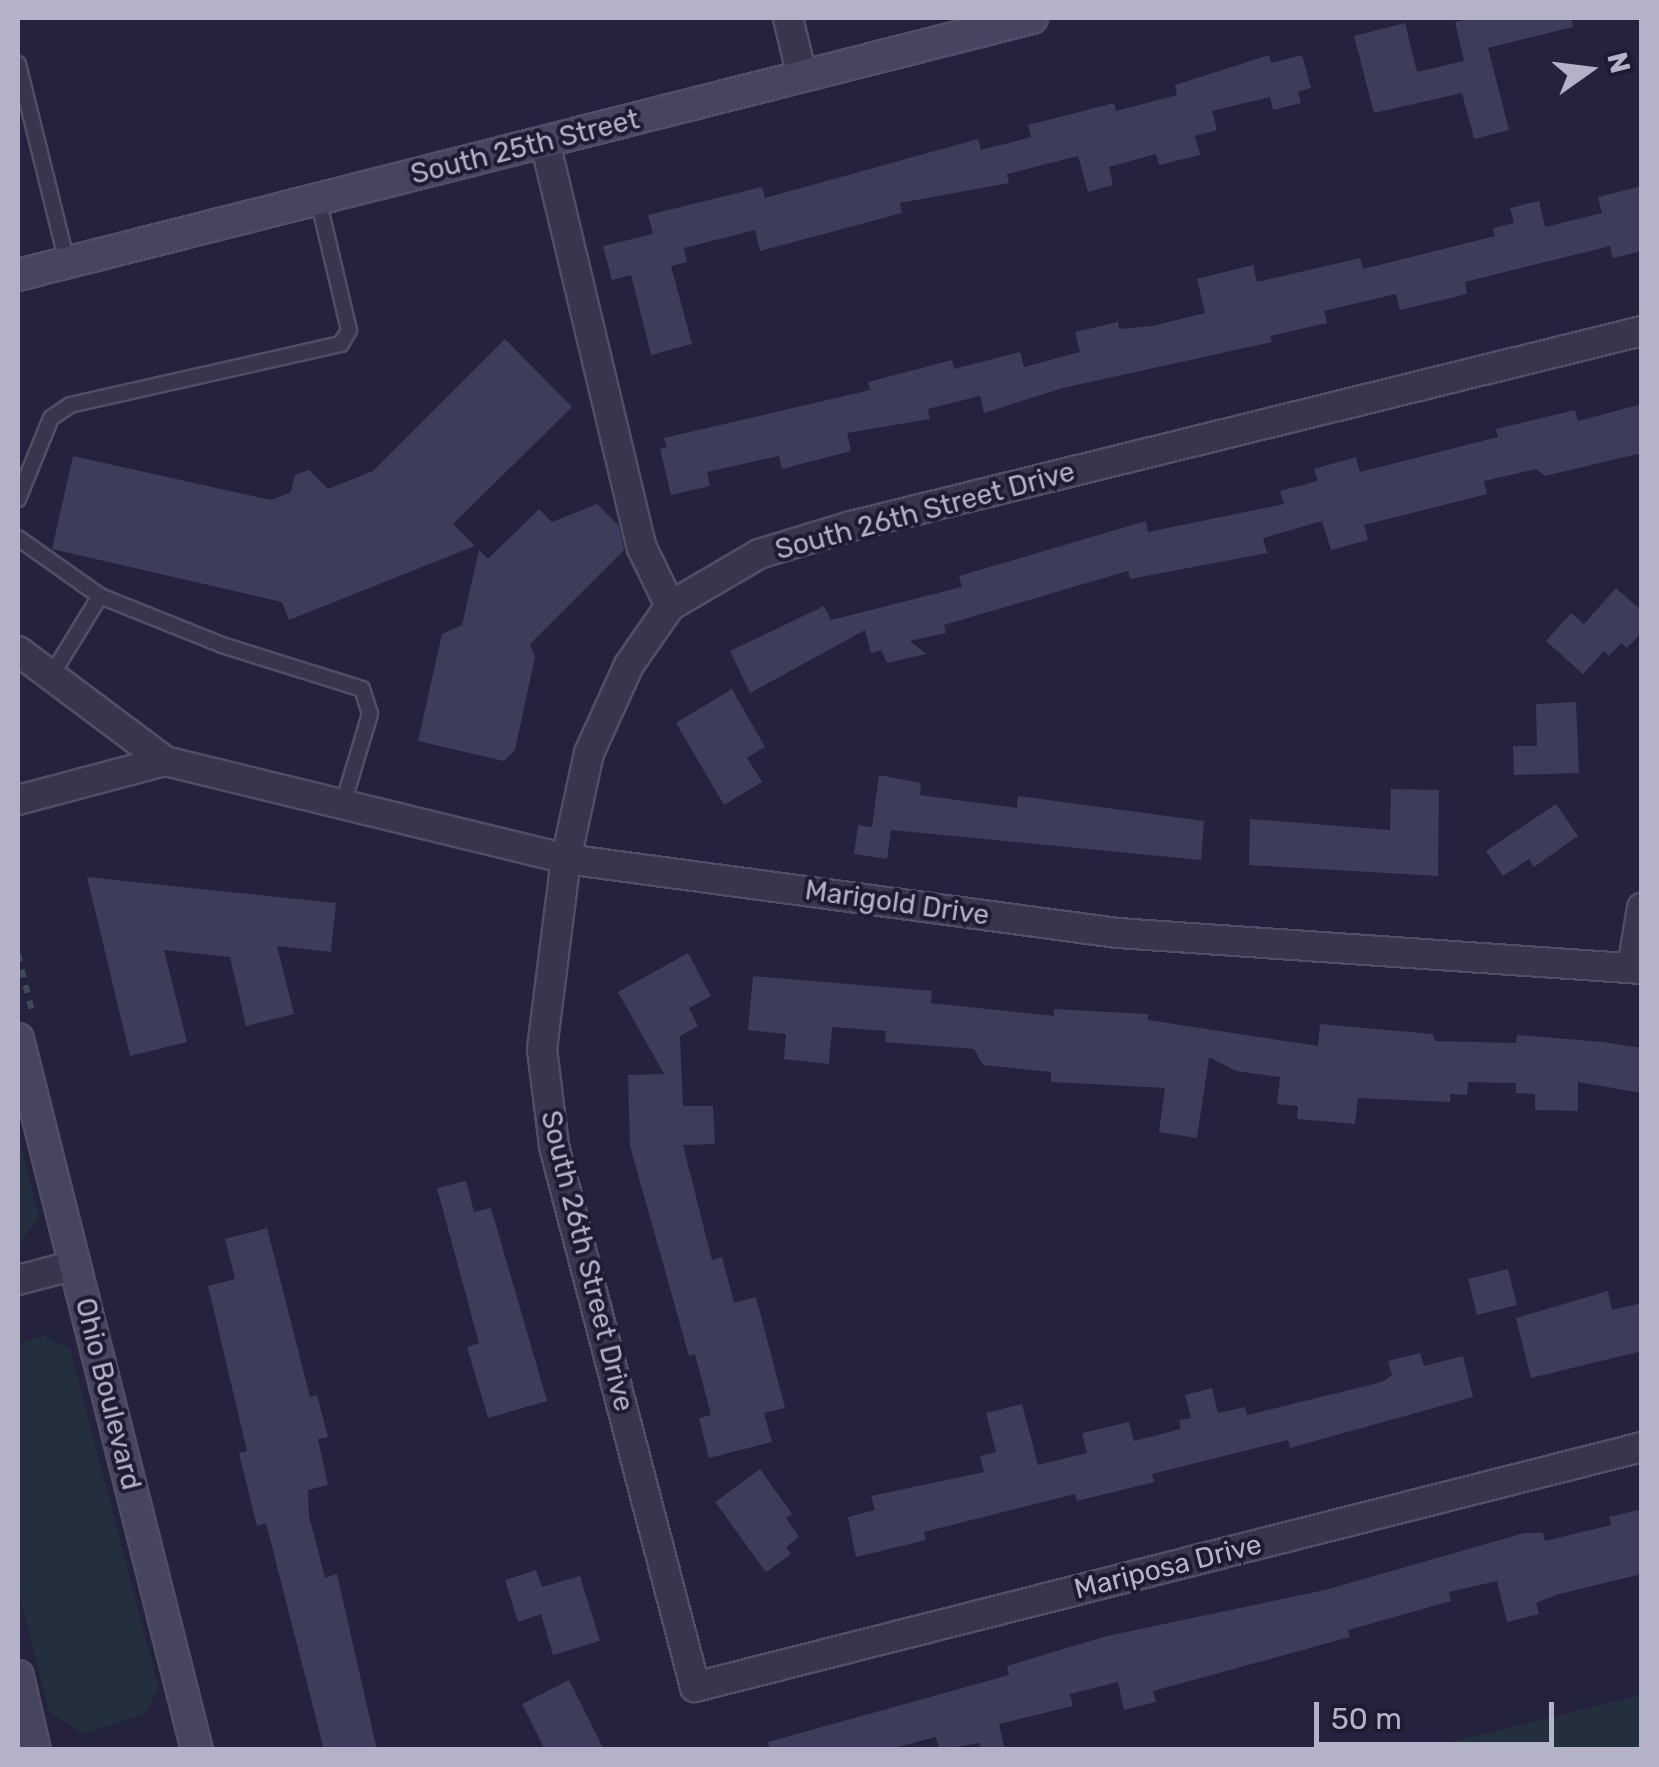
<!DOCTYPE html>
<html>
<head>
<meta charset="utf-8">
<style>
  body { margin:0 }
  #map { position:relative; width:1659px; height:1767px; overflow:hidden; background:#24223d; font-family:Rubik,sans-serif }
  div>[style] { position:absolute }
  .green>* { inset:0; background:#242f3e }
  .building>* { inset:0; background:#3e3c5b }
  .path>* { height:6px; margin-top:-3px; transform-origin:0; background:repeating-linear-gradient(90deg,#3f4a58 0 8px,transparent 0 16px) }
  .roads { filter:drop-shadow(2px 0 #504e65) drop-shadow(-2px 0 #504e65) drop-shadow(0 2px #504e65) drop-shadow(0 -2px #504e65) }
  .lane>* { height:14px; margin:-7px; padding:0 7px; transform-origin:7px; border-radius:7px; background:#38364d }
  .street>* { height:28px; margin:-14px; padding:0 14px; transform-origin:14px; border-radius:14px; background:#38364d }
  .secondary>* { height:30px; margin:-15px; padding:0 15px; transform-origin:15px; border-radius:15px; background:#474460 }
  span { translate:-50% -50%; white-space:nowrap; text-align:center; line-height:1.15; -webkit-text-stroke:8px #1d1b32; paint-order:stroke }
  .street-label { font-size:28px; color:#b4b2c8 }
  .frame { position:absolute; inset:0; border:20px solid #b4b2c8; pointer-events:none }
  .north { position:absolute; left:1539px; top:20px; width:100px; height:100px; -webkit-text-stroke:8px #1d1b32; paint-order:stroke; rotate:76deg; font-size:28px; font-weight:700; line-height:40px; text-align:center; color:#b4b2c8 }
  .north::after { content:''; display:block; margin:auto; width:35px; height:45px; background:#b4b2c8; clip-path:polygon(50% 0,100% 100%,50% 72%,0 100%) }
  .scale { position:absolute; left:1314px; top:1702px; width:240px; height:45px; box-sizing:border-box; border:5px solid #b4b2c8; border-top:0; padding-left:12px; font-size:30px; line-height:35px; white-space:nowrap; color:#b4b2c8; -webkit-text-stroke:8px #1d1b32; paint-order:stroke }
</style>
</head>
<body>
<div id="map">
  <div class="green">
    <i style="clip-path:polygon(18px 1135px,39px 1218px,18px 1245px)"></i>
    <i style="clip-path:polygon(45px 1336px,70px 1349px,159px 1689px,144px 1714px,84px 1734px,49px 1712px,18px 1588px,18px 1343px)"></i>
    <i style="clip-path:polygon(1641px 1695px,1641px 1749px,1422px 1749px)"></i>
  </div>
  <div class="building">
    <i style="clip-path:polygon(1474px 18px,1572px 18px,1573px 27px,1488px 48px,1509px 130px,1474px 139px,1462px 93px,1374px 113px,1354px 36px,1405px 23px,1417px 72px,1464px 61px,1455px 22px)"></i>
    <i style="clip-path:polygon(1269px 55px,1271px 63px,1302px 55px,1311px 88px,1298px 92px,1301px 103px,1273px 110px,1270px 97px,1212px 111px,1217px 130px,1195px 136px,1200px 155px,1159px 165px,1156px 154px,1109px 167px,1113px 185px,1088px 192px,1078px 156px,1007px 174px,1009px 183px,900px 203px,902px 213px,760px 251px,755px 230px,684px 248px,687px 262px,671px 266px,692px 344px,651px 355px,631px 275px,612px 280px,603px 246px,653px 234px,648px 215px,762px 187px,765px 198px,978px 139px,981px 150px,1031px 137px,1028px 125px,1114px 103px,1116px 111px,1177px 95px,1175px 85px)"></i>
    <i style="clip-path:polygon(1642px 186px,1642px 251px,1613px 258px,1610px 246px,1465px 282px,1467px 294px,1400px 310px,1396px 294px,1324px 311px,1327px 323px,1270px 336px,1272px 342px,1063px 388px,984px 413px,980px 396px,928px 409px,930px 419px,847px 433px,851px 451px,782px 469px,779px 456px,707px 472px,710px 486px,671px 495px,660px 449px,667px 447px,664px 438px,870px 390px,868px 382px,952px 360px,954px 369px,1020px 352px,1024px 367px,1080px 352px,1075px 332px,1118px 322px,1119px 329px,1153px 326px,1205px 313px,1197px 279px,1253px 265px,1257px 282px,1360px 258px,1363px 269px,1495px 236px,1493px 228px,1514px 223px,1510px 208px,1539px 201px,1545px 227px,1602px 213px,1598px 197px)"></i>
    <i style="clip-path:polygon(505px 339px,572px 407px,453px 524px,475px 546px,289px 620px,282px 602px,52px 549px,73px 456px,271px 500px,291px 492px,295px 475px,309px 470px,328px 489px,373px 471px)"></i>
    <i style="clip-path:polygon(1642px 404px,1642px 453px,1545px 476px,1536px 469px,1484px 481px,1487px 494px,1364px 525px,1368px 540px,1331px 550px,1322px 521px,1263px 538px,1267px 553px,1130px 579px,1128px 571px,944px 625px,946px 633px,910px 641px,926px 654px,887px 663px,881px 650px,871px 653px,865px 630px,750px 693px,730px 651px,824px 606px,831px 620px,962px 587px,959px 576px,1146px 521px,1148px 532px,1284px 504px,1280px 491px,1318px 481px,1314px 469px,1356px 457px,1360px 472px,1498px 437px,1496px 429px,1575px 410px,1578px 421px)"></i>
    <i style="clip-path:polygon(597px 504px,619px 526px,624px 550px,530px 644px,535px 657px,515px 750px,504px 761px,418px 741px,442px 634px,462px 625px,479px 550px,488px 559px,539px 509px,552px 522px)"></i>
    <i style="clip-path:polygon(1616px 588px,1642px 611px,1642px 632px,1627px 648px,1621px 643px,1609px 656px,1604px 651px,1583px 674px,1546px 641px,1571px 613px,1584px 624px)"></i>
    <i style="clip-path:polygon(732px 689px,765px 747px,747px 758px,762px 782px,724px 805px,676px 723px)"></i>
    <i style="clip-path:polygon(1576px 702px,1579px 773px,1514px 775px,1513px 746px,1537px 746px,1536px 704px)"></i>
    <i style="clip-path:polygon(879px 775px,921px 783px,920px 795px,1017px 808px,1018px 796px,1204px 821px,1201px 860px,891px 830px,887px 859px,854px 854px,858px 825px,872px 827px)"></i>
    <i style="clip-path:polygon(1391px 789px,1439px 790px,1438px 876px,1249px 865px,1250px 819px,1390px 830px)"></i>
    <i style="clip-path:polygon(1556px 804px,1578px 836px,1534px 867px,1529px 859px,1503px 876px,1486px 851px)"></i>
    <i style="clip-path:polygon(87px 877px,336px 903px,331px 952px,277px 946px,294px 1014px,246px 1026px,230px 957px,164px 950px,187px 1042px,130px 1056px)"></i>
    <i style="clip-path:polygon(688px 953px,711px 996px,689px 1008px,698px 1026px,680px 1036px,683px 1106px,713px 1106px,715px 1144px,683px 1145px,712px 1260px,722px 1257px,734px 1303px,756px 1297px,785px 1408px,764px 1413px,772px 1442px,709px 1458px,699px 1418px,711px 1415px,695px 1354px,689px 1356px,630px 1146px,628px 1075px,664px 1074px,618px 992px)"></i>
    <i style="clip-path:polygon(753px 976px,932px 991px,931px 1003px,1054px 1016px,1054px 1009px,1148px 1014px,1148px 1020px,1318px 1046px,1320px 1024px,1433px 1034px,1435px 1041px,1516px 1043px,1517px 1035px,1603px 1042px,1642px 1048px,1642px 1093px,1578px 1082px,1578px 1111px,1535px 1110px,1535px 1094px,1516px 1093px,1516px 1083px,1468px 1082px,1467px 1095px,1450px 1094px,1450px 1102px,1358px 1098px,1355px 1124px,1297px 1119px,1298px 1106px,1277px 1104px,1280px 1077px,1236px 1071px,1209px 1057px,1197px 1138px,1159px 1132px,1165px 1088px,1051px 1082px,1051px 1072px,983px 1065px,974px 1049px,885px 1042px,886px 1031px,832px 1027px,829px 1064px,784px 1059px,786px 1034px,748px 1030px)"></i>
    <i style="clip-path:polygon(466px 1181px,474px 1212px,491px 1208px,547px 1401px,488px 1418px,467px 1347px,479px 1343px,437px 1188px)"></i>
    <i style="clip-path:polygon(267px 1228px,310px 1397px,317px 1395px,328px 1437px,318px 1439px,328px 1485px,308px 1490px,309px 1516px,325px 1578px,337px 1574px,377px 1750px,324px 1750px,266px 1523px,257px 1526px,239px 1453px,247px 1451px,208px 1286px,235px 1279px,225px 1239px)"></i>
    <i style="clip-path:polygon(1508px 1269px,1517px 1305px,1477px 1315px,1468px 1279px)"></i>
    <i style="clip-path:polygon(1608px 1291px,1612px 1310px,1642px 1303px,1642px 1351px,1531px 1378px,1516px 1318px)"></i>
    <i style="clip-path:polygon(1420px 1353px,1424px 1366px,1463px 1356px,1473px 1397px,1290px 1448px,1288px 1440px,1152px 1474px,1154px 1482px,1077px 1501px,1075px 1494px,924px 1532px,926px 1540px,856px 1557px,848px 1517px,875px 1510px,871px 1496px,984px 1472px,980px 1456px,996px 1452px,986px 1413px,1022px 1404px,1038px 1465px,1087px 1453px,1082px 1433px,1129px 1422px,1134px 1441px,1181px 1429px,1179px 1420px,1191px 1418px,1185px 1395px,1212px 1388px,1218px 1413px,1245px 1407px,1247px 1415px,1382px 1382px,1392px 1375px,1388px 1361px)"></i>
    <i style="clip-path:polygon(760px 1469px,792px 1514px,786px 1518px,799px 1537px,786px 1547px,791px 1554px,766px 1572px,715px 1502px)"></i>
    <i style="clip-path:polygon(1642px 1509px,1642px 1574px,1559px 1594px,1536px 1603px,1539px 1614px,1507px 1622px,1497px 1581px,1449px 1592px,1451px 1601px,1348px 1630px,1350px 1637px,1153px 1691px,1156px 1702px,1124px 1710px,1118px 1682px,1070px 1694px,1073px 1706px,999px 1724px,1005px 1750px,981px 1750px,979px 1743px,939px 1750px,936px 1737px,886px 1750px,770px 1750px,768px 1742px,1009px 1675px,1007px 1666px,1107px 1636px,1325px 1590px,1524px 1533px,1543px 1533px,1545px 1541px,1611px 1525px,1609px 1517px)"></i>
    <i style="clip-path:polygon(536px 1570px,542px 1587px,580px 1576px,600px 1641px,553px 1655px,541px 1614px,518px 1622px,505px 1580px)"></i>
    <i style="clip-path:polygon(569px 1680px,604px 1750px,545px 1750px,522px 1704px)"></i>
  </div>
  <div class="path">
    <i style="left:18px;top:954px;width:60px;rotate:76.4deg"></i>
  </div>
  <div class="roads">
    <div class="lane">
      <i style="left:18px;top:64px;width:204px;rotate:76.1deg"></i>
      <i style="left:18px;top:499px;width:87px;rotate:-67.8deg"></i>
      <i style="left:51px;top:418px;width:23px;rotate:-34deg"></i>
      <i style="left:70px;top:405px;width:278px;rotate:-12.7deg"></i>
      <i style="left:341px;top:344px;width:16px;rotate:-60deg"></i>
      <i style="left:349px;top:330px;width:135px;rotate:-103.3deg"></i>
      <i style="left:18px;top:538px;width:100px;rotate:35.3deg"></i>
      <i style="left:100px;top:596px;width:131px;rotate:21.9deg"></i>
      <i style="left:222px;top:645px;width:147px;rotate:17.4deg"></i>
      <i style="left:362px;top:689px;width:26px;rotate:72deg"></i>
      <i style="left:370px;top:714px;width:94px;rotate:106.7deg"></i>
      <i style="left:51px;top:676px;width:94px;rotate:-58.5deg"></i>
    </div>
    <div class="street">
      <i style="left:788px;top:18px;width:60px;rotate:76.4deg"></i>
      <i style="left:545px;top:142px;width:417px;rotate:76.6deg"></i>
      <i style="left:642px;top:548px;width:64px;rotate:64.2deg"></i>
      <i style="left:1642px;top:331px;width:815px;rotate:166.15deg"></i>
      <i style="left:851px;top:526px;width:96px;rotate:163.1deg"></i>
      <i style="left:759px;top:554px;width:103px;rotate:149.7deg"></i>
      <i style="left:670px;top:606px;width:72px;rotate:124.8deg"></i>
      <i style="left:629px;top:665px;width:97px;rotate:114.4deg"></i>
      <i style="left:589px;top:753px;width:108px;rotate:102.2deg"></i>
      <i style="left:566px;top:859px;width:192px;rotate:97.2deg"></i>
      <i style="left:542px;top:1049px;width:98px;rotate:82.9deg"></i>
      <i style="left:554px;top:1146px;width:559px;rotate:75.39deg"></i>
      <i style="left:695px;top:1687px;width:977px;rotate:-14.22deg"></i>
      <i style="left:18px;top:651px;width:184px;rotate:36.8deg"></i>
      <i style="left:165px;top:761px;width:413px;rotate:13.7deg"></i>
      <i style="left:566px;top:859px;width:557px;rotate:7.64deg"></i>
      <i style="left:1118px;top:933px;width:525px;rotate:3.93deg"></i>
      <i style="left:18px;top:800px;width:152px;rotate:-14.9deg"></i>
      <i style="left:1632px;top:967px;width:60px;rotate:-80.4deg"></i>
      <i style="left:18px;top:1280px;width:59px;rotate:-14.7deg"></i>
    </div>
    <div class="secondary">
      <i style="left:18px;top:275px;width:1046px;rotate:-14.22deg"></i>
      <i style="left:18px;top:1039px;width:733px;rotate:75.87deg"></i>
      <i style="left:18px;top:1676px;width:76px;rotate:77.1deg"></i>
    </div>
  </div>
  <div class="street-label">
    <span style="left:525px;top:147px;rotate:-14deg">South 25th Street</span>
    <span style="left:925px;top:511px;rotate:-15deg">South 26th Street Drive</span>
    <span style="left:897px;top:903px;rotate:8deg">Marigold Drive</span>
    <span style="left:587px;top:1261px;rotate:76deg">South 26th Street Drive</span>
    <span style="left:108px;top:1394px;rotate:76deg">Ohio Boulevard</span>
    <span style="left:1168px;top:1567px;rotate:-14deg">Mariposa Drive</span>
  </div>
  <div class="frame"></div>
  <div class="north">N</div>
  <div class="scale">50 m</div>
</div>
</body>
</html>
